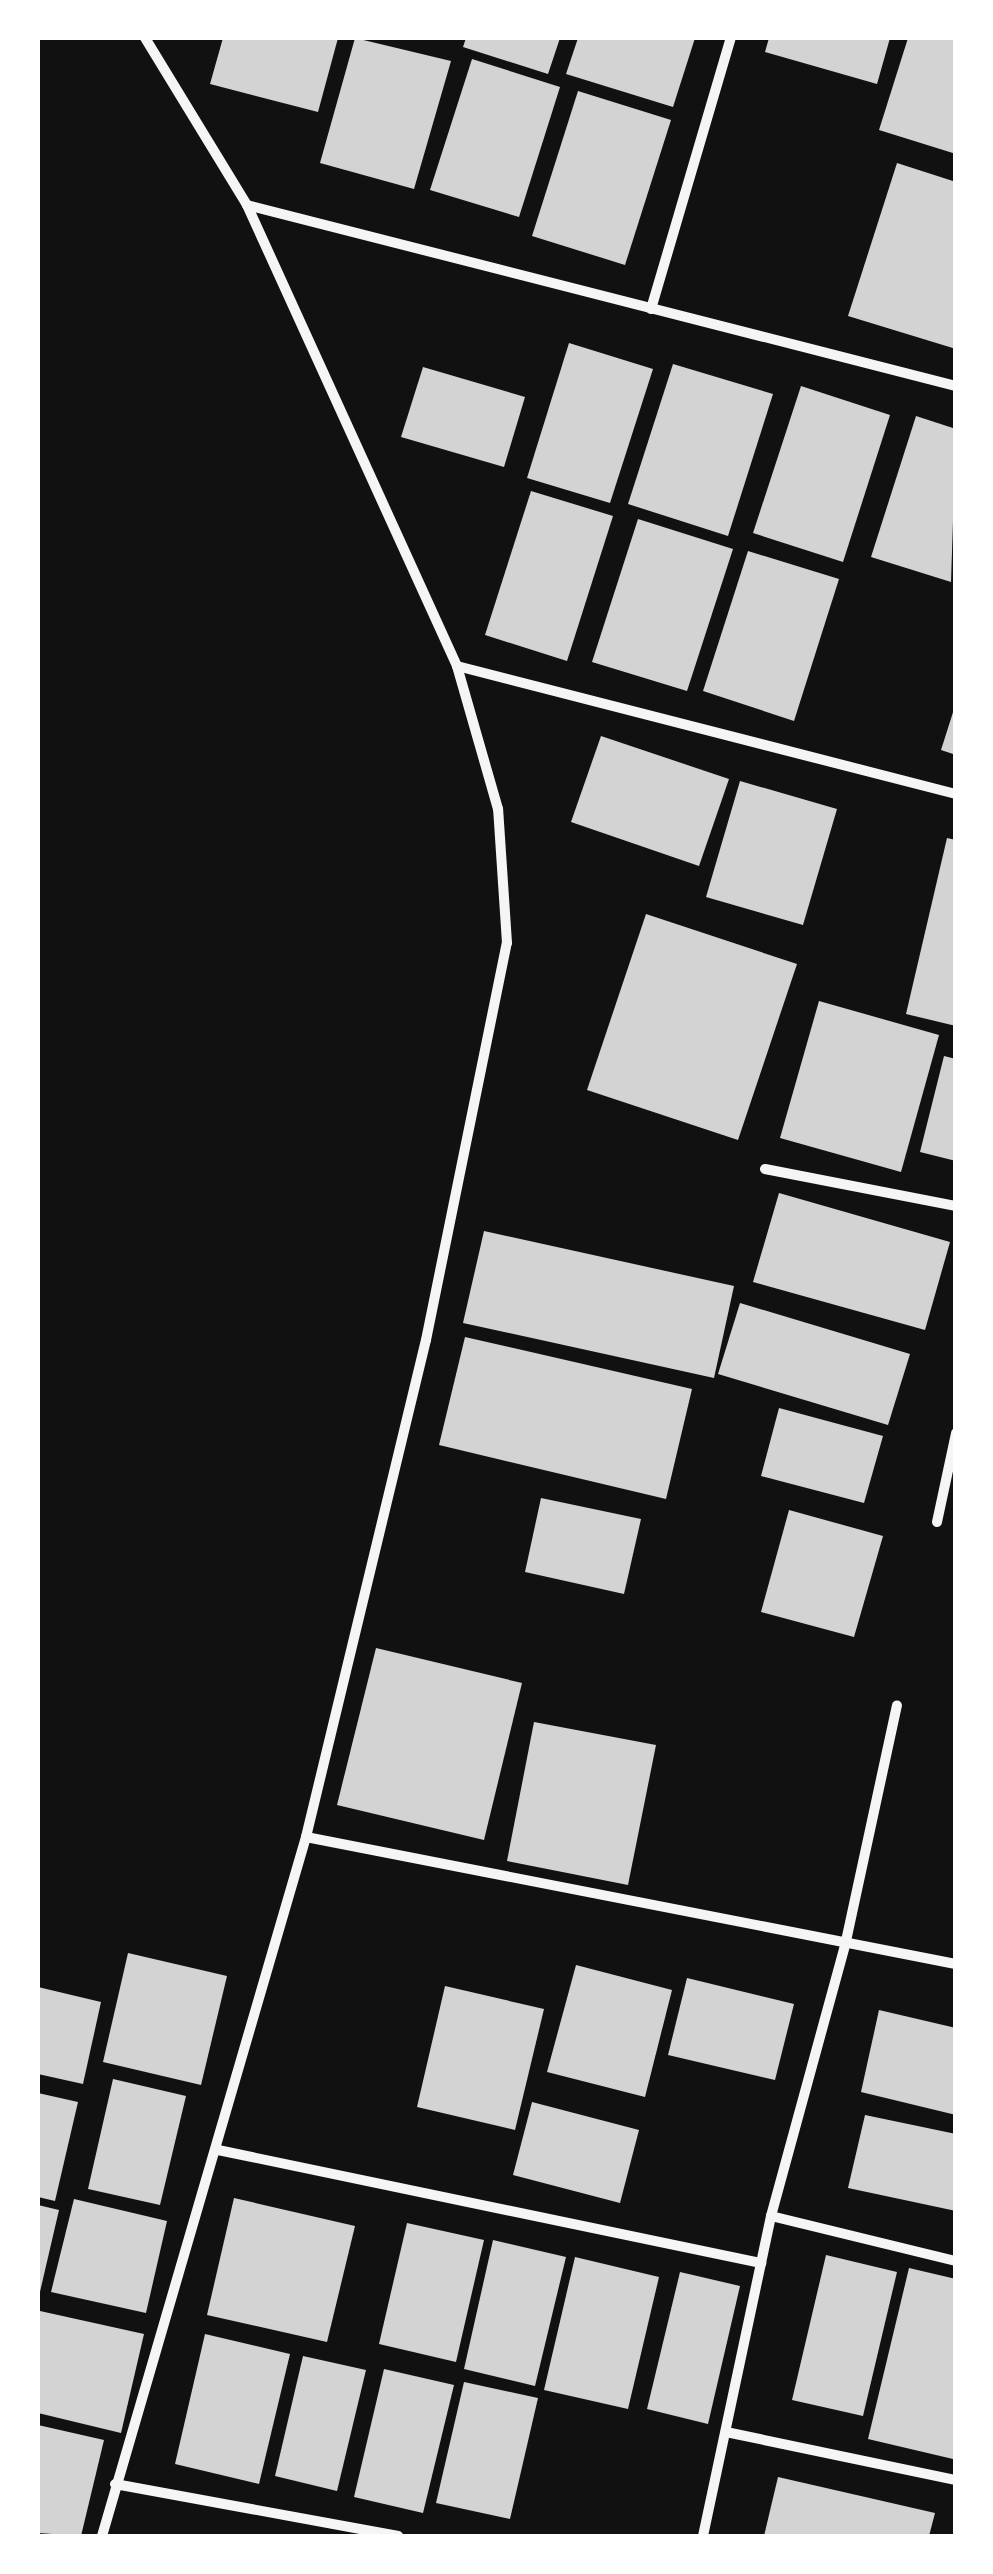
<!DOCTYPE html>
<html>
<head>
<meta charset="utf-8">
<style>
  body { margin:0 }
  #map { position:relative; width:993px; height:2574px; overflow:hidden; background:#111; font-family:Montserrat,sans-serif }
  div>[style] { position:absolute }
  .building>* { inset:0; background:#d3d3d3 }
  .minor>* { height:10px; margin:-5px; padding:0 5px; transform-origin:5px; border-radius:5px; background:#f5f5f5 }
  span { translate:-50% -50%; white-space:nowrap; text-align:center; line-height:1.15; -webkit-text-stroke:8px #fff; paint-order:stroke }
  .frame { position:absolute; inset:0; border:40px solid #fff; pointer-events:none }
</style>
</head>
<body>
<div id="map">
  <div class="building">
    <i style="clip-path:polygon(223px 38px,338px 38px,318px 112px,210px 84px)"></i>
    <i style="clip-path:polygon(355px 38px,451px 61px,414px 189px,320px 163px)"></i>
    <i style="clip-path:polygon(466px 38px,560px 38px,548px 74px,463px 47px)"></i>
    <i style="clip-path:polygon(578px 38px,695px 38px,673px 107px,566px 74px)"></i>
    <i style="clip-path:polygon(769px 38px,890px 38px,877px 84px,765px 52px)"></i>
    <i style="clip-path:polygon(908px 38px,956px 38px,956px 154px,879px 130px)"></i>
    <i style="clip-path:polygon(472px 59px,560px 87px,519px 217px,430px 190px)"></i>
    <i style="clip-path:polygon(578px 91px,671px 120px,625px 265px,532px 236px)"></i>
    <i style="clip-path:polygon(897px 163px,956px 182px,956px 349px,848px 316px)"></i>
    <i style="clip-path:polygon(569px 343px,653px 369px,610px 503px,527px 478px)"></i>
    <i style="clip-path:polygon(673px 364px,773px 394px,728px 536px,628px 504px)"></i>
    <i style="clip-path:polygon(423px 367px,525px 397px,504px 467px,401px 437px)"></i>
    <i style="clip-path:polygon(801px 386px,890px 415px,843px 562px,753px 533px)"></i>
    <i style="clip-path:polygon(916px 416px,956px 429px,951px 582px,871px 557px)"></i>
    <i style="clip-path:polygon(531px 491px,613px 516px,567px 661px,485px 635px)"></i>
    <i style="clip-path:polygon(638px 519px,733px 549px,687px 691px,592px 662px)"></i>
    <i style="clip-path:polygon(748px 551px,839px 579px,794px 721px,703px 691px)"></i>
    <i style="clip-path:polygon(955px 706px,956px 706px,956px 755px,941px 750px)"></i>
    <i style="clip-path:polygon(601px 736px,729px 779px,699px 866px,571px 822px)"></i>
    <i style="clip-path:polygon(740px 781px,837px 809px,803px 925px,706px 897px)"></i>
    <i style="clip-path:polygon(947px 838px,956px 840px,956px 1026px,906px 1014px)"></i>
    <i style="clip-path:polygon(646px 914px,797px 964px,738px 1140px,587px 1090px)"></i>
    <i style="clip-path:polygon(819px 1001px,939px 1035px,901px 1172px,780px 1138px)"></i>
    <i style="clip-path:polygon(944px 1056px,956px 1059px,956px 1161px,920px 1152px)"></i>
    <i style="clip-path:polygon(779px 1193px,950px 1242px,925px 1330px,753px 1282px)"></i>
    <i style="clip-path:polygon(484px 1231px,734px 1286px,714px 1378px,463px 1323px)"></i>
    <i style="clip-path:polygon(740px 1303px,910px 1354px,888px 1425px,718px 1374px)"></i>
    <i style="clip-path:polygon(465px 1337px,692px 1389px,666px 1499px,439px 1445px)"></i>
    <i style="clip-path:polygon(779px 1408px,883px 1436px,864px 1503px,761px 1476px)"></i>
    <i style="clip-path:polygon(541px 1498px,641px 1519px,624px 1594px,525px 1572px)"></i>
    <i style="clip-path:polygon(789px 1510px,883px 1536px,854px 1637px,761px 1612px)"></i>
    <i style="clip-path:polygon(376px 1648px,522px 1683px,484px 1840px,337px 1805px)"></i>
    <i style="clip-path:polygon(534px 1722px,656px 1745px,628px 1885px,507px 1861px)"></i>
    <i style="clip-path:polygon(128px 1953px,227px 1976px,201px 2085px,103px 2062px)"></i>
    <i style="clip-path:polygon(576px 1965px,672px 1990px,645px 2097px,547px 2072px)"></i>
    <i style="clip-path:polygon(687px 1978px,794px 2004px,775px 2080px,668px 2055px)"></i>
    <i style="clip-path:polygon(445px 1986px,544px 2009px,515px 2130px,417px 2107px)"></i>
    <i style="clip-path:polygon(38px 1987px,101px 2002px,83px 2084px,38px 2074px)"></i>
    <i style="clip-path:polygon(879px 2010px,956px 2028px,956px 2115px,861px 2092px)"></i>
    <i style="clip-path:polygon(113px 2079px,186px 2096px,160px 2205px,88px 2189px)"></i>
    <i style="clip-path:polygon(38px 2093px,78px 2102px,55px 2201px,38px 2197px)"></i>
    <i style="clip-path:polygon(532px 2102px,639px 2130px,620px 2203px,513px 2175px)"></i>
    <i style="clip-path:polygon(865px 2115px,956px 2134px,956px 2211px,848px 2188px)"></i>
    <i style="clip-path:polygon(234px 2198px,355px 2226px,327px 2342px,207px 2315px)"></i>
    <i style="clip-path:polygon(74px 2199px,167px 2221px,146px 2313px,51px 2292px)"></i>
    <i style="clip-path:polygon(38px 2205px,59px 2210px,39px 2296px,38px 2296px)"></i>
    <i style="clip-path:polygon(407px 2223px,484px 2240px,456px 2362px,379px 2344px)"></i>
    <i style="clip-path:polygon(493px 2240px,566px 2257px,535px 2386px,464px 2369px)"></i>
    <i style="clip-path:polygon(826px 2255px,897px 2272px,863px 2416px,792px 2400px)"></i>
    <i style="clip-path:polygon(575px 2257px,659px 2277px,628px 2409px,544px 2390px)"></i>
    <i style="clip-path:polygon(909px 2268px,956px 2279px,953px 2459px,868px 2439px)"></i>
    <i style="clip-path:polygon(680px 2272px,740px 2286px,708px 2424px,647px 2409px)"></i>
    <i style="clip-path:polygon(40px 2311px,144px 2334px,121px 2433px,38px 2413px)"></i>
    <i style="clip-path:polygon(205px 2334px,290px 2354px,259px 2484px,175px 2464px)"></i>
    <i style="clip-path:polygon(303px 2356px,366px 2370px,337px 2491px,275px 2476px)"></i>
    <i style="clip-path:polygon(384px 2369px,454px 2385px,423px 2513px,354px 2497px)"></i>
    <i style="clip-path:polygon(464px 2382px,538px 2398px,510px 2519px,436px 2503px)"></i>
    <i style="clip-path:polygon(38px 2425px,104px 2440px,81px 2536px,38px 2533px)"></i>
    <i style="clip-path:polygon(778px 2477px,935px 2513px,929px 2536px,764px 2536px)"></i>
  </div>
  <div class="minor">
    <i style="left:247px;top:205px;width:732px;rotate:14.32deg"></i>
    <i style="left:651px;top:309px;width:283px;rotate:-73.6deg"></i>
    <i style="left:457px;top:666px;width:515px;rotate:14.39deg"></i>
    <i style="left:765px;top:1169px;width:195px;rotate:11deg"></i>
    <i style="left:937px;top:1522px;width:91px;rotate:-77.9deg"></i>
    <i style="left:306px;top:1837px;width:662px;rotate:11.06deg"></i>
    <i style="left:218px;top:2150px;width:555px;rotate:11.76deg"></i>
    <i style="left:771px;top:2216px;width:190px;rotate:13.7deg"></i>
    <i style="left:726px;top:2432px;width:235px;rotate:11.8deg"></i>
    <i style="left:115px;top:2484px;width:288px;rotate:10.4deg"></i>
    <i style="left:102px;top:2536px;width:728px;rotate:-73.73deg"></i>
    <i style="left:306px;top:1837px;width:511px;rotate:-76.43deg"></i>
    <i style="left:426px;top:1340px;width:405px;rotate:-78.5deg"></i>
    <i style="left:507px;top:943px;width:134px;rotate:-93.8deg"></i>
    <i style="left:498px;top:809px;width:149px;rotate:-106deg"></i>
    <i style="left:457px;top:666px;width:507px;rotate:-114.49deg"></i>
    <i style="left:247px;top:205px;width:196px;rotate:-121.4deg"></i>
    <i style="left:703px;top:2536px;width:327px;rotate:-78deg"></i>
    <i style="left:771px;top:2216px;width:285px;rotate:-74.7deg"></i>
    <i style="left:846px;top:1941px;width:241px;rotate:-77.8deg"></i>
  </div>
  <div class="frame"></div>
</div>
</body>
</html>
